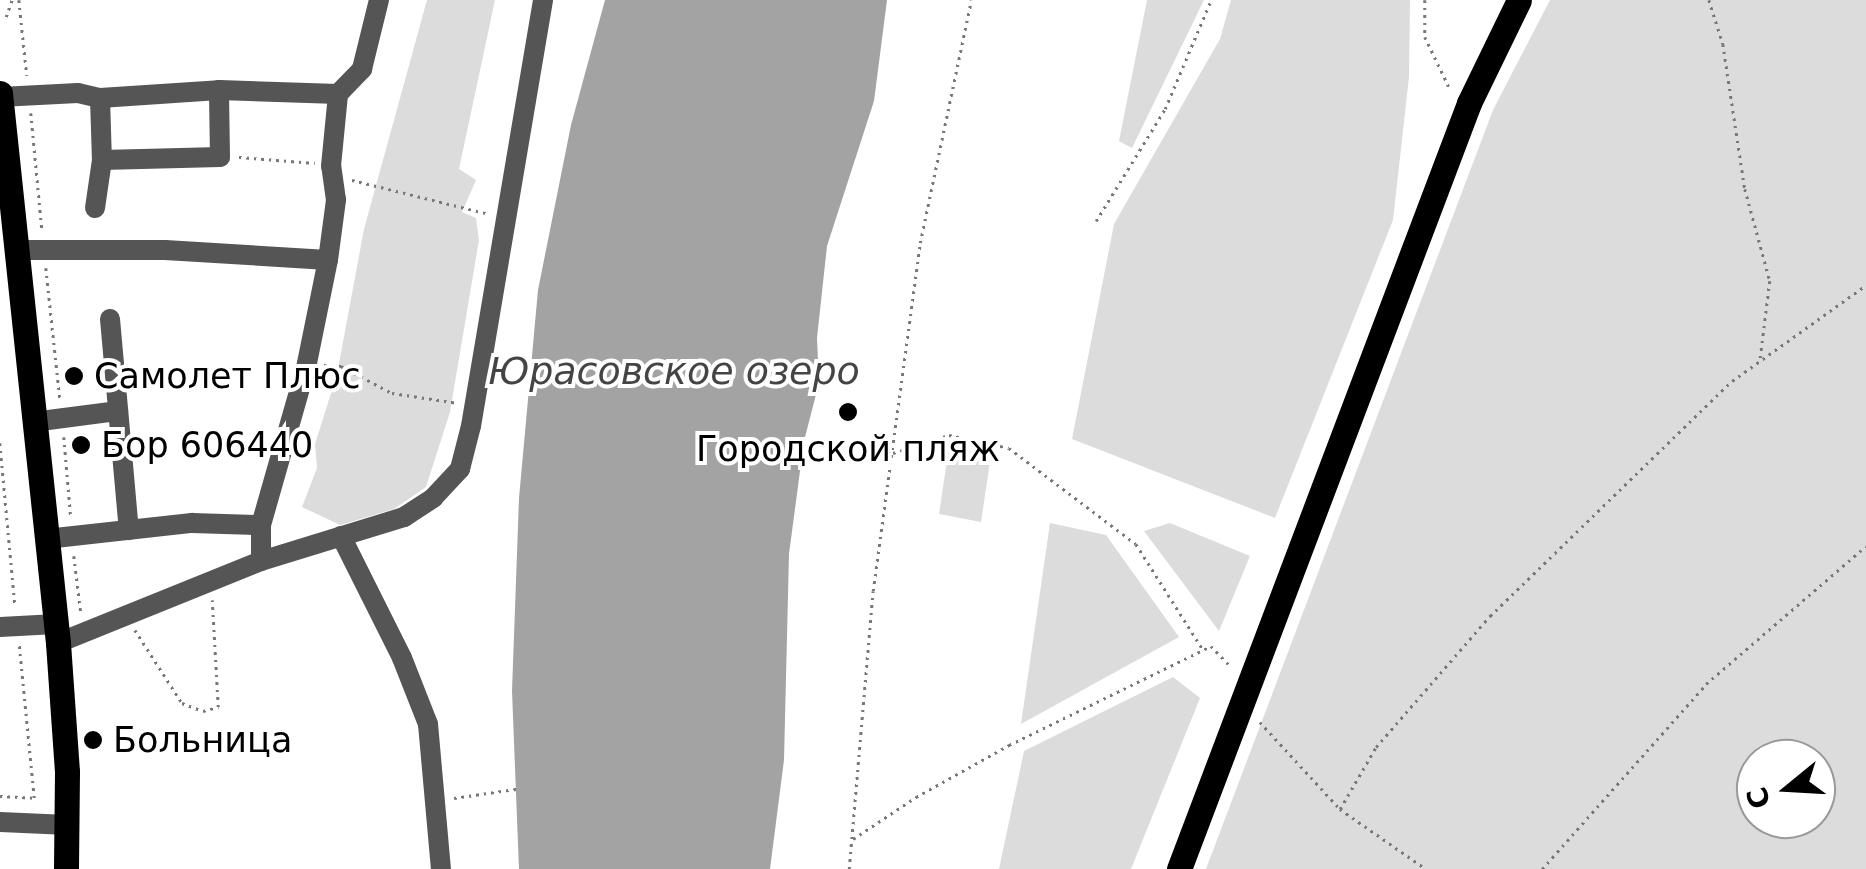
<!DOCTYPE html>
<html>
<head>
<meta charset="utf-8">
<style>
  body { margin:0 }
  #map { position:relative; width:1866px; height:869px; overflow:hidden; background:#fff; font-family:"DejaVu Sans",sans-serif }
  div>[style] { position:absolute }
  .green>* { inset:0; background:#dcdcdc }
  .water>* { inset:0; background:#a3a3a3 }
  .path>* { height:2.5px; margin-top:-1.25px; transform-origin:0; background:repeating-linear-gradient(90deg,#777 0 2.5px,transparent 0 7.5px) }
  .minor>* { height:20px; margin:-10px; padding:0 10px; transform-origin:10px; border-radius:10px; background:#555 }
  .major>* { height:25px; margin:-12.5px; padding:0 12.5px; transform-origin:12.5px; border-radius:12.5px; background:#000 }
  .dots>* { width:28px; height:28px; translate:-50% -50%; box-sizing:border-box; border:5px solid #fff; border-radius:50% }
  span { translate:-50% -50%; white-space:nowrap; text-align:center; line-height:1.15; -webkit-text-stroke:8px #fff; paint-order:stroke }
  .poi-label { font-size:35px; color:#000 }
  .left { translate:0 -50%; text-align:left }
  .water-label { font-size:38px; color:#444; font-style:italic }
  .north { position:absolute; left:1736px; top:739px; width:100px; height:100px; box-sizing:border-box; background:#fff; border:2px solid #999; border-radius:50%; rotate:252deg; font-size:28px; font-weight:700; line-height:40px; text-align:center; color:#000 }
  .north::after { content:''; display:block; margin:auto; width:35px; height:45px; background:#000; clip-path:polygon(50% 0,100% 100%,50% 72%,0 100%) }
</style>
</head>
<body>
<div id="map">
  <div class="green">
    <i style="clip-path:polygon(427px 0,495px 0,459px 169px,476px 180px,462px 212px,476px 218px,479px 240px,450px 412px,426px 487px,394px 509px,340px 525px,302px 507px,317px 468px,315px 444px,337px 374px,364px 229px)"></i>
    <i style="clip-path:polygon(1147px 0,1204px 0,1132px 148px,1119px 141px)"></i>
    <i style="clip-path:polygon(1231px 0,1410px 0,1409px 77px,1393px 220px,1275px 518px,1072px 439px,1114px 224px,1220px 39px)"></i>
    <i style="clip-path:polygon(evenodd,1550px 0,1866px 0,1866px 869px,1206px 869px,1493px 110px,1550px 0,1756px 759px,1816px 759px,1816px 819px,1756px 819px,1756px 759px)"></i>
    <i style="clip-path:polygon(949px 447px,991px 455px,981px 522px,939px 514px)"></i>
    <i style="clip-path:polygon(1050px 523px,1106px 535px,1179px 637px,1021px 724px)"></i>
    <i style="clip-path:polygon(1170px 523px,1250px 556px,1219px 631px,1144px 531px)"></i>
    <i style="clip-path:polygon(1173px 677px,1200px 698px,1131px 869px,999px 869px,1024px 751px)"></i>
  </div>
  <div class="water">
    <i style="clip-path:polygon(605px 0,887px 0,874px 101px,827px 246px,817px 338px,819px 383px,804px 441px,789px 554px,784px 760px,770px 869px,519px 869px,512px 691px,519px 498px,538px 290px,571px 125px)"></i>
  </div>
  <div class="path">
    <i style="left:19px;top:0;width:76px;rotate:84deg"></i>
    <i style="left:1425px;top:0;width:37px;rotate:90deg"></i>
    <i style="left:1425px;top:37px;width:58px;rotate:64.3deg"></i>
    <i style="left:1709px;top:0;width:46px;rotate:72.3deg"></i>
    <i style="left:1723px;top:44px;width:147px;rotate:81.4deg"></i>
    <i style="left:1745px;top:189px;width:95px;rotate:74.8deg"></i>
    <i style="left:1770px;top:281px;width:81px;rotate:97.1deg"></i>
    <i style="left:6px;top:17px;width:18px;rotate:-71deg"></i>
    <i style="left:31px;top:113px;width:118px;rotate:84.6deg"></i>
    <i style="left:239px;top:157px;width:76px;rotate:4.5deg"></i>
    <i style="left:352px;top:180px;width:141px;rotate:13.9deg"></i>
    <i style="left:1096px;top:221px;width:132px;rotate:-58.4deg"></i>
    <i style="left:1165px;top:109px;width:118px;rotate:-67.1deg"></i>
    <i style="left:46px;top:268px;width:132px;rotate:83.9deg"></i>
    <i style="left:324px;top:365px;width:17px;rotate:3deg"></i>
    <i style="left:341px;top:366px;width:58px;rotate:27.9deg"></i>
    <i style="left:392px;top:393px;width:67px;rotate:8.6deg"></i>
    <i style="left:64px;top:437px;width:81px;rotate:85.1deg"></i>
    <i style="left:0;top:443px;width:164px;rotate:84.7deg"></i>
    <i style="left:893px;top:453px;width:59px;rotate:-17.8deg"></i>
    <i style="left:949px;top:435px;width:61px;rotate:12.2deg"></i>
    <i style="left:1009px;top:448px;width:159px;rotate:37.1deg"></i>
    <i style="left:1136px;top:544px;width:123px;rotate:57.6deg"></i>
    <i style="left:74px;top:556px;width:57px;rotate:83deg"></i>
    <i style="left:135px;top:630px;width:87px;rotate:57.2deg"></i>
    <i style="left:182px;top:703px;width:22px;rotate:21deg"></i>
    <i style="left:203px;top:711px;width:16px;rotate:-15deg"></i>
    <i style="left:218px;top:707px;width:107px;rotate:-93.2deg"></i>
    <i style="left:1260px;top:722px;width:118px;rotate:47.4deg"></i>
    <i style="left:1340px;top:809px;width:105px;rotate:34.9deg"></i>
    <i style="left:0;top:796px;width:34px;rotate:3deg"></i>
    <i style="left:34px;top:798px;width:155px;rotate:-95.6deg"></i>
    <i style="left:454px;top:798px;width:63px;rotate:-8.3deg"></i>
    <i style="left:1340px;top:809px;width:72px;rotate:-59.9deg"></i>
    <i style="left:1376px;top:747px;width:174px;rotate:-49deg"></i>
    <i style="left:1490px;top:616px;width:337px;rotate:-44.2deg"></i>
    <i style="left:1732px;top:381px;width:165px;rotate:-35.6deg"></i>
    <i style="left:853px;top:839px;width:76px;rotate:-33.7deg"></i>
    <i style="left:916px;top:797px;width:107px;rotate:-29.2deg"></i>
    <i style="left:1009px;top:745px;width:225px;rotate:-26.1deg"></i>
    <i style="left:1211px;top:646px;width:29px;rotate:46deg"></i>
    <i style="left:849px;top:869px;width:279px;rotate:-85.1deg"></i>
    <i style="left:873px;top:591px;width:351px;rotate:-82.3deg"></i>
    <i style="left:920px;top:243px;width:248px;rotate:-78.1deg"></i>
    <i style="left:1542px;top:869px;width:247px;rotate:-48.4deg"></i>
    <i style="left:1706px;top:684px;width:211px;rotate:-40.8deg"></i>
  </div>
  <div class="minor">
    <i style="left:0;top:97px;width:78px;rotate:-2.9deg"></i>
    <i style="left:78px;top:93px;width:23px;rotate:13deg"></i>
    <i style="left:100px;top:98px;width:119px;rotate:-3.8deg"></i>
    <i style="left:219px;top:90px;width:119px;rotate:1.9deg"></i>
    <i style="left:100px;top:98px;width:62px;rotate:88.2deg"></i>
    <i style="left:102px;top:160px;width:118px;rotate:-1.5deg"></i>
    <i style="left:220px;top:157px;width:67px;rotate:-90.9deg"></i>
    <i style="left:95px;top:208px;width:49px;rotate:-81.7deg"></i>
    <i style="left:15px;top:250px;width:150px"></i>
    <i style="left:165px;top:250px;width:163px;rotate:3.5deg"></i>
    <i style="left:110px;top:319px;width:212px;rotate:84.9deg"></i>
    <i style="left:33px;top:422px;width:86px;rotate:-7.4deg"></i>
    <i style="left:341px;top:536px;width:136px;rotate:63.4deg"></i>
    <i style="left:402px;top:658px;width:71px;rotate:68.5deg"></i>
    <i style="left:428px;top:724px;width:146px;rotate:84.9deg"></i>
    <i style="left:46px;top:539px;width:147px;rotate:-6.3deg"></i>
    <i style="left:192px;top:523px;width:69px;rotate:1.7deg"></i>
    <i style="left:261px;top:561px;width:36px;rotate:-90deg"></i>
    <i style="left:261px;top:525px;width:168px;rotate:-74.1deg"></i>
    <i style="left:307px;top:363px;width:105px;rotate:-78.5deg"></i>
    <i style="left:328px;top:260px;width:61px;rotate:-82.4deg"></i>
    <i style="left:336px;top:200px;width:34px;rotate:-98deg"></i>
    <i style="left:331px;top:166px;width:72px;rotate:-84.4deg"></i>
    <i style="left:338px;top:94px;width:35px;rotate:-46deg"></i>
    <i style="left:362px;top:69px;width:71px;rotate:-76.2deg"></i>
    <i style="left:0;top:627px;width:56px;rotate:-3.1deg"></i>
    <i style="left:58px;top:643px;width:219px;rotate:-22deg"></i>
    <i style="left:261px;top:561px;width:150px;rotate:-17.1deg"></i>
    <i style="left:404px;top:517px;width:35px;rotate:-33deg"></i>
    <i style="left:433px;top:498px;width:40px;rotate:-47deg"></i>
    <i style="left:460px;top:469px;width:44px;rotate:-75.7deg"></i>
    <i style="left:471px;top:426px;width:432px;rotate:-80.4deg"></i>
    <i style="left:0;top:822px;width:68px;rotate:2.5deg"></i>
  </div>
  <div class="major">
    <i style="left:0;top:93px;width:553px;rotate:83.98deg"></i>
    <i style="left:58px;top:643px;width:129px;rotate:86deg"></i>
    <i style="left:67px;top:772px;width:97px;rotate:90.6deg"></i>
    <i style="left:1179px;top:869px;width:819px;rotate:-69.26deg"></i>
    <i style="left:1469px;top:103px;width:114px;rotate:-64.1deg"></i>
  </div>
  <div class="dots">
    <i style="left:74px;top:376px;background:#000"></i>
    <i style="left:848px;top:412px;background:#000"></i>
    <i style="left:81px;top:445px;background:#000"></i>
    <i style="left:93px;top:740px;background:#000"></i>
  </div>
  <div class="poi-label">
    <span class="left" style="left:94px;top:376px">Самолет Плюс</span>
    <span class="left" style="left:101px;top:445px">Бор 606440</span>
    <span style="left:848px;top:449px">Городской пляж</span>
    <span class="left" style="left:113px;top:740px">Больница</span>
  </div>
  <div class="water-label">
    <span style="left:674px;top:372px">Юрасовское озеро</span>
  </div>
  <div class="north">С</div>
</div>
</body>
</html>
